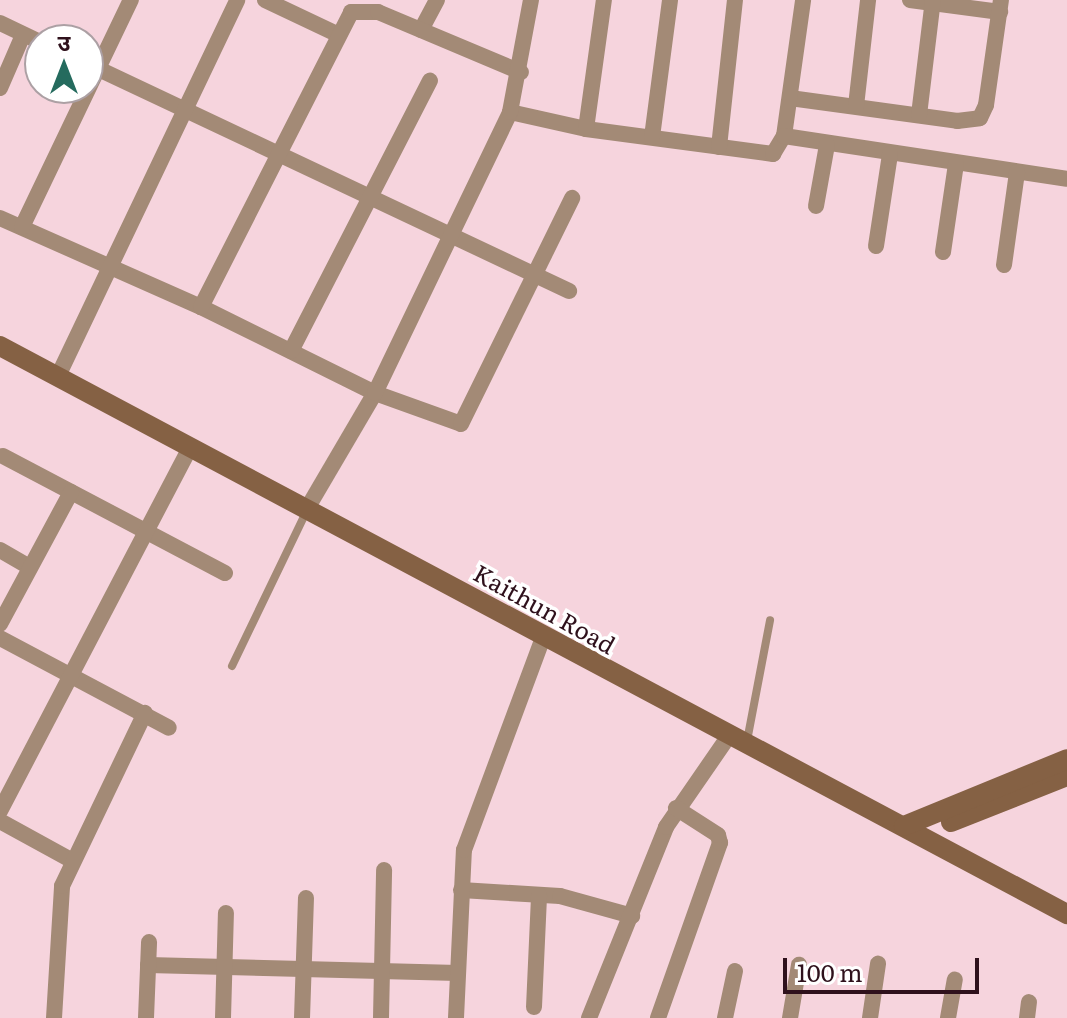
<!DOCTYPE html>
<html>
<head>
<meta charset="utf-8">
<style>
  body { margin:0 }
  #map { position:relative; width:1067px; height:1018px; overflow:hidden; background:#f6d4dd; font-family:Literata,"Noto Sans Devanagari",serif }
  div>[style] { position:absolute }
  .lane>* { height:8px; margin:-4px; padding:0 4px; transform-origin:4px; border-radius:4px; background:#a38a76 }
  .street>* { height:16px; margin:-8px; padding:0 8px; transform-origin:8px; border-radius:8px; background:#a38a76 }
  .secondary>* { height:20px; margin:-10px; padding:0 10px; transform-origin:10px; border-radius:10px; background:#856144 }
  span { translate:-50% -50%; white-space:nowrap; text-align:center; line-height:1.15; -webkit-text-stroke:7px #fff; paint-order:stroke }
  .street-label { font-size:24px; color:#2f111c }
  .north { position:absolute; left:24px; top:24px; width:80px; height:80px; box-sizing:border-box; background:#fff; border:2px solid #aca0a4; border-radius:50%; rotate:0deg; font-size:22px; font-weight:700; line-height:32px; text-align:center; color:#2f111c }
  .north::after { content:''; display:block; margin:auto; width:28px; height:36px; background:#256b5e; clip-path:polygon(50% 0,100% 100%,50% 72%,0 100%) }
  .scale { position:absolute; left:783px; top:958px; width:196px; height:36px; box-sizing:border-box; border:4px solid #2f111c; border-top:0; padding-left:10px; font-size:24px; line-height:28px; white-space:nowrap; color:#2f111c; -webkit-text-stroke:6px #fff; paint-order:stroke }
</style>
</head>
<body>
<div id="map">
  <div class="lane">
    <i style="left:232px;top:666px;width:171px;rotate:-64.3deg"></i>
    <i style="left:747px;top:741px;width:123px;rotate:-79.2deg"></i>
  </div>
  <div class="street">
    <i style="left:265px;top:0;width:80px;rotate:25.3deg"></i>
    <i style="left:910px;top:0;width:91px;rotate:7.6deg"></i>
    <i style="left:0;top:23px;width:44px;rotate:25.4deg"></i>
    <i style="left:421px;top:30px;width:34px;rotate:-62deg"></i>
    <i style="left:88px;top:64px;width:532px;rotate:25.26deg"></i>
    <i style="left:0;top:88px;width:58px;rotate:-66.5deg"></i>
    <i style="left:790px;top:98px;width:169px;rotate:7.8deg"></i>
    <i style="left:957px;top:121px;width:23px;rotate:-7deg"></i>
    <i style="left:980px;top:118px;width:14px;rotate:-65deg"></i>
    <i style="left:986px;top:105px;width:106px;rotate:-81.9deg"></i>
    <i style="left:856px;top:106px;width:107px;rotate:-83.5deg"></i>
    <i style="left:510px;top:112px;width:78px;rotate:12.6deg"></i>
    <i style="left:586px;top:129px;width:189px;rotate:7.6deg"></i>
    <i style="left:773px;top:154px;width:21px;rotate:-59deg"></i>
    <i style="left:784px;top:136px;width:137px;rotate:-82deg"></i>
    <i style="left:919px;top:115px;width:116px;rotate:-83.1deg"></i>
    <i style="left:586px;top:129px;width:130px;rotate:-82.1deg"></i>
    <i style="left:784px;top:136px;width:286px;rotate:8.6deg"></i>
    <i style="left:652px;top:137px;width:138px;rotate:-82.5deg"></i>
    <i style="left:719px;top:147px;width:148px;rotate:-83.8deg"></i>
    <i style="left:816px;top:206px;width:62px;rotate:-79.8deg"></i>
    <i style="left:0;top:218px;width:220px;rotate:23.9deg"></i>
    <i style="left:201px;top:307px;width:194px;rotate:26.3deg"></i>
    <i style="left:375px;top:393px;width:91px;rotate:19.8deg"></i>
    <i style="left:461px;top:424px;width:252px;rotate:-63.8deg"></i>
    <i style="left:22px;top:227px;width:252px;rotate:-64.4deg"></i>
    <i style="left:876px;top:246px;width:93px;rotate:-81.3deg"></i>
    <i style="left:943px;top:252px;width:89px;rotate:-81.6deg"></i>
    <i style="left:1004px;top:265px;width:94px;rotate:-82deg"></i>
    <i style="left:201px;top:307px;width:331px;rotate:-63deg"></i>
    <i style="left:351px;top:12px;width:27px"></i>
    <i style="left:378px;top:12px;width:155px;rotate:22.8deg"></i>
    <i style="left:291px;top:351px;width:304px;rotate:-62.8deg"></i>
    <i style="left:59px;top:374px;width:414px;rotate:-64.5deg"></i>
    <i style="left:3px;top:456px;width:251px;rotate:27.8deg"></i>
    <i style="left:308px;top:507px;width:132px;rotate:-59.6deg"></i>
    <i style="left:375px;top:393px;width:312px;rotate:-64.3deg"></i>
    <i style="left:510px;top:112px;width:114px;rotate:-79.4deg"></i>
    <i style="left:0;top:550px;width:34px;rotate:30deg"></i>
    <i style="left:0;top:624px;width:150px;rotate:-61.7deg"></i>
    <i style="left:0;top:638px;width:191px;rotate:28deg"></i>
    <i style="left:0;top:811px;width:408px;rotate:-62.4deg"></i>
    <i style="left:0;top:821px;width:81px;rotate:28.8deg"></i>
    <i style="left:461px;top:890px;width:99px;rotate:3.5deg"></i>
    <i style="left:560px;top:896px;width:75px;rotate:15.5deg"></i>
    <i style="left:148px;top:965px;width:310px;rotate:1.5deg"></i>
    <i style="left:534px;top:1007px;width:112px;rotate:-87.4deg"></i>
    <i style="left:54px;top:1018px;width:132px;rotate:-86.5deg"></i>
    <i style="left:62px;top:886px;width:192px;rotate:-64.4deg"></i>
    <i style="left:146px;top:1018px;width:76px;rotate:-87.7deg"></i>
    <i style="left:223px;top:1018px;width:105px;rotate:-88.4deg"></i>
    <i style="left:302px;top:1018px;width:120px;rotate:-88.1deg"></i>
    <i style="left:381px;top:1018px;width:148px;rotate:-88.8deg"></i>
    <i style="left:456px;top:1018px;width:168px;rotate:-87.3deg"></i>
    <i style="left:464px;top:850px;width:226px;rotate:-69.6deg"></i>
    <i style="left:589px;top:1018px;width:206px;rotate:-68deg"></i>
    <i style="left:666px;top:827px;width:109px;rotate:-55.4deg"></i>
    <i style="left:658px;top:1018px;width:186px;rotate:-70.5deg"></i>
    <i style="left:720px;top:843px;width:8px;rotate:-104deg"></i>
    <i style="left:718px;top:835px;width:50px;rotate:-147.3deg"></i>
    <i style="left:725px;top:1018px;width:48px;rotate:-78deg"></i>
    <i style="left:790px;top:1018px;width:54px;rotate:-80.4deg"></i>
    <i style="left:870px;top:1018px;width:55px;rotate:-81.6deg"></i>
    <i style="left:948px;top:1018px;width:39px;rotate:-80deg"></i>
    <i style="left:1027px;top:1018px;width:16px;rotate:-83deg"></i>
  </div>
  <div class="secondary">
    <i style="left:0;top:346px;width:1209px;rotate:28.03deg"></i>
    <i style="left:951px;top:822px;width:125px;rotate:-21.6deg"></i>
    <i style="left:904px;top:826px;width:176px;rotate:-22.3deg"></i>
  </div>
  <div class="street-label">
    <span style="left:545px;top:608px;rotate:29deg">Kaithun Road</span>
  </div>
  <div class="north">उ</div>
  <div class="scale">100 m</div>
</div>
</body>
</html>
